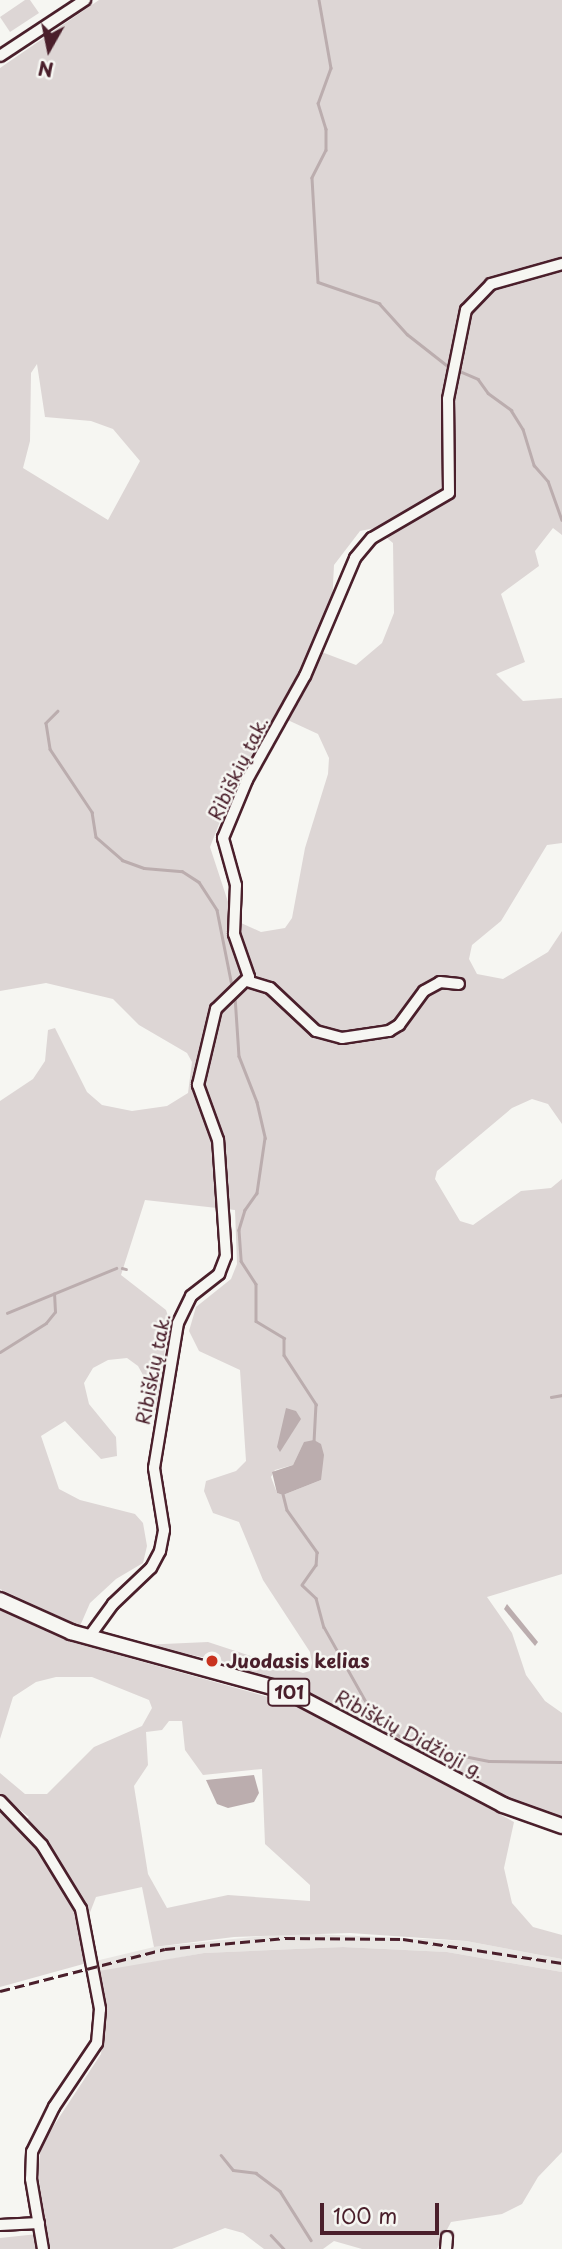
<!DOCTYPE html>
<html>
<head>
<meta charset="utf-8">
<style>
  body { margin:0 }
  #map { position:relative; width:562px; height:2249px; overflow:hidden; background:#f6f6f2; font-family:"Playpen Sans",sans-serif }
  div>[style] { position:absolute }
  .built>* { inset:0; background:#e9e6e3 }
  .green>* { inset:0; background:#ddd6d5 }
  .water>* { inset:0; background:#bbadae }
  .stream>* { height:2.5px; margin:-1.25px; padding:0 1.25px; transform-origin:1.25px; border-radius:1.25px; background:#bbadae }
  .roads { filter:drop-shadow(2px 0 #4a1f2b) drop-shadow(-2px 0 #4a1f2b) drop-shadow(0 2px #4a1f2b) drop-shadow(0 -2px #4a1f2b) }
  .minor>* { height:10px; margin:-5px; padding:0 5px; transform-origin:5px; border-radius:5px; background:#f6f6f2 }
  .major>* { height:14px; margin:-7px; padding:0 7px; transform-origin:7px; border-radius:7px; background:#f6f6f2 }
  .rail>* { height:2.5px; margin-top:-1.25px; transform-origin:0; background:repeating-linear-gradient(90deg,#4a1f2b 0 10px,transparent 0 15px) }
  .dots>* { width:19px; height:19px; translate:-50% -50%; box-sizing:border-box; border:4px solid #f6f6f2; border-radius:50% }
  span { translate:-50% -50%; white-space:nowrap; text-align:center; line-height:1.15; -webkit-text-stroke:5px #f6f6f2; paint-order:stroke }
  .shield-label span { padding:2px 5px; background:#f6f6f2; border:2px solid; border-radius:5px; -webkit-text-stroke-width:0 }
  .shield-label { font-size:18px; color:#4a1f2b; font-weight:700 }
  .street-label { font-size:19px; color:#4a1f2b }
  .poi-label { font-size:19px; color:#4a1f2b; font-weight:700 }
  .left { translate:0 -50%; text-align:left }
  .north { position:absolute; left:14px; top:14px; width:70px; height:70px; -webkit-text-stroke:5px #f6f6f2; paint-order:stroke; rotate:189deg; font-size:19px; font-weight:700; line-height:28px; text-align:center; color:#4a1f2b }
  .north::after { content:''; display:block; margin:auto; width:24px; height:32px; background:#4a1f2b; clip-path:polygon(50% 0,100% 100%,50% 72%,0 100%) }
  .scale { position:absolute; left:320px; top:2203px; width:119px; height:32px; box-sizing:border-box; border:4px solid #4a1f2b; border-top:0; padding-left:9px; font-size:21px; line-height:24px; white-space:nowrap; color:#4a1f2b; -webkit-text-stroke:5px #f6f6f2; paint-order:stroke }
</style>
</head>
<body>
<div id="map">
  <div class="built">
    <i style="clip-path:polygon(294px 1933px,466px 1941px,562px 1959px,562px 1972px,447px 1952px,343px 1947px,204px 1953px,89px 1974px,87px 1963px,154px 1947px)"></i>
  </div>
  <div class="green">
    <i style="clip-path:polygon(25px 0,30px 0,39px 13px,10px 32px,0 17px)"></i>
    <i style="clip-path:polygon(evenodd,99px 0,562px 0,562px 535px,553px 528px,535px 551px,539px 566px,501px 594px,525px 662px,496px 674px,523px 701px,562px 698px,562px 843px,547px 845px,501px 921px,472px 945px,469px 959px,477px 974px,503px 979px,548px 952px,562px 931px,562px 1124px,548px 1104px,532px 1099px,512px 1108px,437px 1171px,435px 1179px,460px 1221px,473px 1225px,521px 1191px,551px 1188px,562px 1179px,562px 1574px,487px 1597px,512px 1633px,526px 1675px,545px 1701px,562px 1713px,562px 1820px,523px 1808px,287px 1685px,222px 1661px,141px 1645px,208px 1642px,303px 1673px,310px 1671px,312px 1663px,310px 1652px,263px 1580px,239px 1522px,213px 1513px,204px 1491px,206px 1481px,236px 1471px,246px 1461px,240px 1370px,199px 1351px,189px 1331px,196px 1307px,231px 1279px,237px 1264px,235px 1210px,145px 1200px,121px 1275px,166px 1310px,169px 1319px,157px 1409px,146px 1415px,148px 1384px,138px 1366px,127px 1358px,108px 1360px,93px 1368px,84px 1383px,89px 1404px,116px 1437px,117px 1456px,101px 1459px,65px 1421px,41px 1436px,59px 1489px,80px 1500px,135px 1514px,143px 1523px,147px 1546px,143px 1563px,116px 1579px,90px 1603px,80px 1626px,0 1589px,0 1101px,33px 1079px,45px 1061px,48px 1030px,55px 1028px,87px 1092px,102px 1105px,132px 1111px,167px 1106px,188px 1093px,192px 1062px,187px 1053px,139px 1025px,113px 999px,46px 983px,0 991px,0 68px,99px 0,37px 364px,45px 417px,91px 421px,113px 429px,140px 461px,108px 520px,23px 468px,30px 441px,31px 373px,37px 364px,99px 0,375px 528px,393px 543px,394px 613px,382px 643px,356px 665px,311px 648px,332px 605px,334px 565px,360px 531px,375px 528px,99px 0,279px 716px,318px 734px,329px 758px,328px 774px,305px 848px,292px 918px,285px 928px,261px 932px,241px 923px,230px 908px,210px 847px,232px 791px,279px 716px,99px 0,301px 1449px,321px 1480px,283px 1495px,277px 1493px,271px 1477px,275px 1470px,293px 1465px,301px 1449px)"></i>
    <i style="clip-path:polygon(evenodd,0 1606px,68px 1641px,304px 1707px,514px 1822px,504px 1868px,512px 1903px,533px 1927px,562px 1935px,562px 1959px,466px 1941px,350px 1933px,234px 1937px,154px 1947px,142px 1887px,96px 1897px,84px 1928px,87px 1963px,0 1987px,0 1807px,20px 1825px,29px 1817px,0 1794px,0 1773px,25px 1794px,47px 1794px,94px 1747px,142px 1726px,152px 1708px,149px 1700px,92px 1677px,56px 1677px,36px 1682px,13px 1697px,0 1739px,0 1606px,169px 1721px,182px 1721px,185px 1750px,203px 1775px,262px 1769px,265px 1844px,310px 1885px,310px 1901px,228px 1895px,167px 1908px,148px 1874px,134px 1786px,148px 1765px,146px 1732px,162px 1730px,169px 1721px)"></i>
    <i style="clip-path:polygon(343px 1947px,447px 1952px,562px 1972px,562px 2152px,538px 2177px,522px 2204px,502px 2214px,451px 2222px,437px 2249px,362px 2249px,334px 2241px,323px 2249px,264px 2249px,243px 2233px,225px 2228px,172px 2249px,0 2249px,0 2238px,47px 2233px,38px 2174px,41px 2145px,101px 2054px,105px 2020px,99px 1971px,204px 1953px)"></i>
  </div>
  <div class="water">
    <i style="clip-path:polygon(286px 1408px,296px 1411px,301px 1419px,280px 1452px,277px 1447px)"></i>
    <i style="clip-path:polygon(314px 1440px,321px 1444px,324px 1455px,321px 1480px,283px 1495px,277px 1493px,272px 1472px,293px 1465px,304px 1442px)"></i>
    <i style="clip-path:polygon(507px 1604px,538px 1642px,535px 1646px,504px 1609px)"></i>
    <i style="clip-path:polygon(254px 1775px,259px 1793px,254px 1802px,228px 1808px,217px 1804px,206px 1780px)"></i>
  </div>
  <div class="stream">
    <i style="left:319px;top:0;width:69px;rotate:80deg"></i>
    <i style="left:331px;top:68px;width:37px;rotate:110deg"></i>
    <i style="left:318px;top:103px;width:27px;rotate:73deg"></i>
    <i style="left:326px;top:129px;width:21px;rotate:90deg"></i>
    <i style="left:326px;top:150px;width:31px;rotate:117deg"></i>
    <i style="left:312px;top:178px;width:104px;rotate:86.7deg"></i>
    <i style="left:318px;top:282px;width:65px;rotate:19deg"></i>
    <i style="left:379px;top:303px;width:42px;rotate:47.9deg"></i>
    <i style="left:407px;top:334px;width:53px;rotate:38.2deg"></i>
    <i style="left:457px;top:370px;width:23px;rotate:23deg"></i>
    <i style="left:478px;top:379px;width:17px;rotate:54deg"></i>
    <i style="left:488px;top:393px;width:29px;rotate:36deg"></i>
    <i style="left:511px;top:410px;width:22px;rotate:58deg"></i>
    <i style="left:523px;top:429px;width:38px;rotate:73deg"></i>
    <i style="left:534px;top:465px;width:21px;rotate:49deg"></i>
    <i style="left:548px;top:481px;width:41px;rotate:70.3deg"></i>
    <i style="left:58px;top:711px;width:17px;rotate:135deg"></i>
    <i style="left:46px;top:723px;width:26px;rotate:81deg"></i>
    <i style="left:50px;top:749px;width:76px;rotate:56.3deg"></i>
    <i style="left:92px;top:812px;width:25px;rotate:81deg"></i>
    <i style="left:96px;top:837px;width:35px;rotate:41deg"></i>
    <i style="left:122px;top:860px;width:23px;rotate:20deg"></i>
    <i style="left:144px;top:868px;width:38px;rotate:5deg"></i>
    <i style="left:182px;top:871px;width:20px;rotate:33deg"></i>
    <i style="left:199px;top:882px;width:33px;rotate:57deg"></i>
    <i style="left:217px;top:910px;width:77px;rotate:78.8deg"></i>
    <i style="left:235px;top:996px;width:60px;rotate:86.2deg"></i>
    <i style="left:239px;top:1056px;width:49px;rotate:68.6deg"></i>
    <i style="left:257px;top:1102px;width:37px;rotate:77deg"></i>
    <i style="left:265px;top:1138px;width:56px;rotate:98.3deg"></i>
    <i style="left:257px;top:1193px;width:21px;rotate:125deg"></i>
    <i style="left:245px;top:1210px;width:21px;rotate:107deg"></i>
    <i style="left:239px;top:1230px;width:31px;rotate:86deg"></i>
    <i style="left:241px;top:1261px;width:27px;rotate:57deg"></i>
    <i style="left:256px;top:1284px;width:37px;rotate:90deg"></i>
    <i style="left:256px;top:1321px;width:33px;rotate:31deg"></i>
    <i style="left:284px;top:1338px;width:17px;rotate:90deg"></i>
    <i style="left:284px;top:1355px;width:59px;rotate:56.9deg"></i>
    <i style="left:316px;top:1404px;width:38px;rotate:93deg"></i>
    <i style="left:122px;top:1268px;width:4px;rotate:14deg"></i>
    <i style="left:7px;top:1313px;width:118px;rotate:-22.4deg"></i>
    <i style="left:0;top:1352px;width:54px;rotate:-32.2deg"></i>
    <i style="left:46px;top:1323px;width:14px;rotate:-51deg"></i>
    <i style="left:55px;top:1312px;width:18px;rotate:-93deg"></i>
    <i style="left:551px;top:1397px;width:11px;rotate:-10deg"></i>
    <i style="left:283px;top:1494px;width:16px;rotate:76deg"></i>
    <i style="left:287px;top:1510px;width:52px;rotate:54.5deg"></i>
    <i style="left:317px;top:1552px;width:13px;rotate:94deg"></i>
    <i style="left:316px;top:1565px;width:24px;rotate:125deg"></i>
    <i style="left:302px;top:1585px;width:19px;rotate:43deg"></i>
    <i style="left:316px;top:1598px;width:30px;rotate:75deg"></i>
    <i style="left:324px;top:1627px;width:104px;rotate:60.7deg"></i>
    <i style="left:375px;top:1718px;width:47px;rotate:36.4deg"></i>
    <i style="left:413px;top:1746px;width:77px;rotate:11.2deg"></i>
    <i style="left:489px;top:1761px;width:73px;rotate:0.8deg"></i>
    <i style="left:221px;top:2155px;width:19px;rotate:51deg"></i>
    <i style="left:233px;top:2170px;width:23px;rotate:7deg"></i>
    <i style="left:256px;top:2173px;width:30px;rotate:37deg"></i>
    <i style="left:280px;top:2191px;width:58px;rotate:57.7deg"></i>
    <i style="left:271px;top:2235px;width:19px;rotate:47deg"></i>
  </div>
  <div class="roads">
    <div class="minor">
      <i style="left:0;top:56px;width:102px;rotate:-33.4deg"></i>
      <i style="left:247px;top:981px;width:24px;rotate:17deg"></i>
      <i style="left:270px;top:988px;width:63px;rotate:43.1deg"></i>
      <i style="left:316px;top:1031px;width:27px;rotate:15deg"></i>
      <i style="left:342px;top:1038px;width:48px;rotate:-8.5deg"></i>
      <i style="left:389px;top:1031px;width:12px;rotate:-31deg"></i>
      <i style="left:399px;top:1025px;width:42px;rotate:-53.7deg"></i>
      <i style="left:424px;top:991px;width:18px;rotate:-29deg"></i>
      <i style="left:440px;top:982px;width:19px;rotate:6deg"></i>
      <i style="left:89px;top:1637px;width:41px;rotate:-54deg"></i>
      <i style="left:113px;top:1604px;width:52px;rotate:-43.5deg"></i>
      <i style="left:151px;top:1568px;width:19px;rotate:-62deg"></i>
      <i style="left:160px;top:1551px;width:21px;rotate:-79deg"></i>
      <i style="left:164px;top:1530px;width:63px;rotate:-99.2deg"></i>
      <i style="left:154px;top:1468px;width:147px;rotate:-80.6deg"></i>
      <i style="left:178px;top:1323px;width:30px;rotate:-64deg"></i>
      <i style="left:191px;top:1296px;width:36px;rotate:-38deg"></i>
      <i style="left:219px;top:1274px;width:19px;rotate:-69deg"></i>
      <i style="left:226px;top:1256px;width:116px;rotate:-93.9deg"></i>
      <i style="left:218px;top:1140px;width:59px;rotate:-110deg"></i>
      <i style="left:198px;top:1085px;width:78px;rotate:-76.7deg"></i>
      <i style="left:216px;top:1009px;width:46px;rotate:-44.1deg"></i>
      <i style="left:249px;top:977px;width:46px;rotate:-109.2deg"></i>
      <i style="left:234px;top:934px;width:49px;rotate:-87.7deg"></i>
      <i style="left:236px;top:885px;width:49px;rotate:-105.5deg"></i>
      <i style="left:223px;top:838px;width:63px;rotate:-67.5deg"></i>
      <i style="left:247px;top:780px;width:119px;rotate:-60.9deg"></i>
      <i style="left:305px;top:676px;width:128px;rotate:-67deg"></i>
      <i style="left:355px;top:558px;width:26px;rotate:-50deg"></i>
      <i style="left:372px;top:538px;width:89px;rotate:-30.3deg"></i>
      <i style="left:449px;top:493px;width:94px;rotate:-90.6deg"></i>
      <i style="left:448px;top:399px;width:91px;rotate:-78.6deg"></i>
      <i style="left:466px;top:310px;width:36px;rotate:-46deg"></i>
      <i style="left:491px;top:284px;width:74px;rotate:-15.7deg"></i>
      <i style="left:0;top:1801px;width:61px;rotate:46.3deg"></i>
      <i style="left:42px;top:1845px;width:75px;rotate:58.6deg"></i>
      <i style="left:81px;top:1909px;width:102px;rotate:79.2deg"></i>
      <i style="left:100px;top:2009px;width:34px;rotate:95deg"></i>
      <i style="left:97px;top:2043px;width:77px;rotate:123.9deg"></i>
      <i style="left:54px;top:2107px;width:50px;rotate:116.1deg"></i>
      <i style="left:32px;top:2152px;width:27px;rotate:92deg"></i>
      <i style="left:31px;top:2179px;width:71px;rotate:80.3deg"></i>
      <i style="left:0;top:2225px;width:39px;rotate:-3deg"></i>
      <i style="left:446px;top:2249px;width:12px;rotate:-85deg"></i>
    </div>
    <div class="major">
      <i style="left:0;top:1600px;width:78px;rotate:24.3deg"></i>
      <i style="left:71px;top:1632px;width:224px;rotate:15.3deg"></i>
      <i style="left:287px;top:1691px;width:244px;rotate:27.8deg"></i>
      <i style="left:503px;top:1805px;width:63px;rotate:19.6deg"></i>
    </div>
  </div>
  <div class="rail">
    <i style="left:0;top:1991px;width:170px;rotate:-14.3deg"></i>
    <i style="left:165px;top:1949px;width:121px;rotate:-5.2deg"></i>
    <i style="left:285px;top:1938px;width:118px;rotate:0.5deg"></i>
    <i style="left:403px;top:1939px;width:161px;rotate:8.6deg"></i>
  </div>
  <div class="dots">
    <i style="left:212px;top:1661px;background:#c8321e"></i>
  </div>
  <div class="shield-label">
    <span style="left:289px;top:1692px">101</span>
  </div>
  <div class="street-label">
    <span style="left:238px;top:768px;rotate:-64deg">Ribiškių tak.</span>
    <span style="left:153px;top:1369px;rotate:-79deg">Ribiškių tak.</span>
    <span style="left:410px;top:1734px;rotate:28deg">Ribiškių Didžioji g.</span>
  </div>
  <div class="poi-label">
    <span class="left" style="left:226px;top:1661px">Juodasis kelias</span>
  </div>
  <div class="north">N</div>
  <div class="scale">100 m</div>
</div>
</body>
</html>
